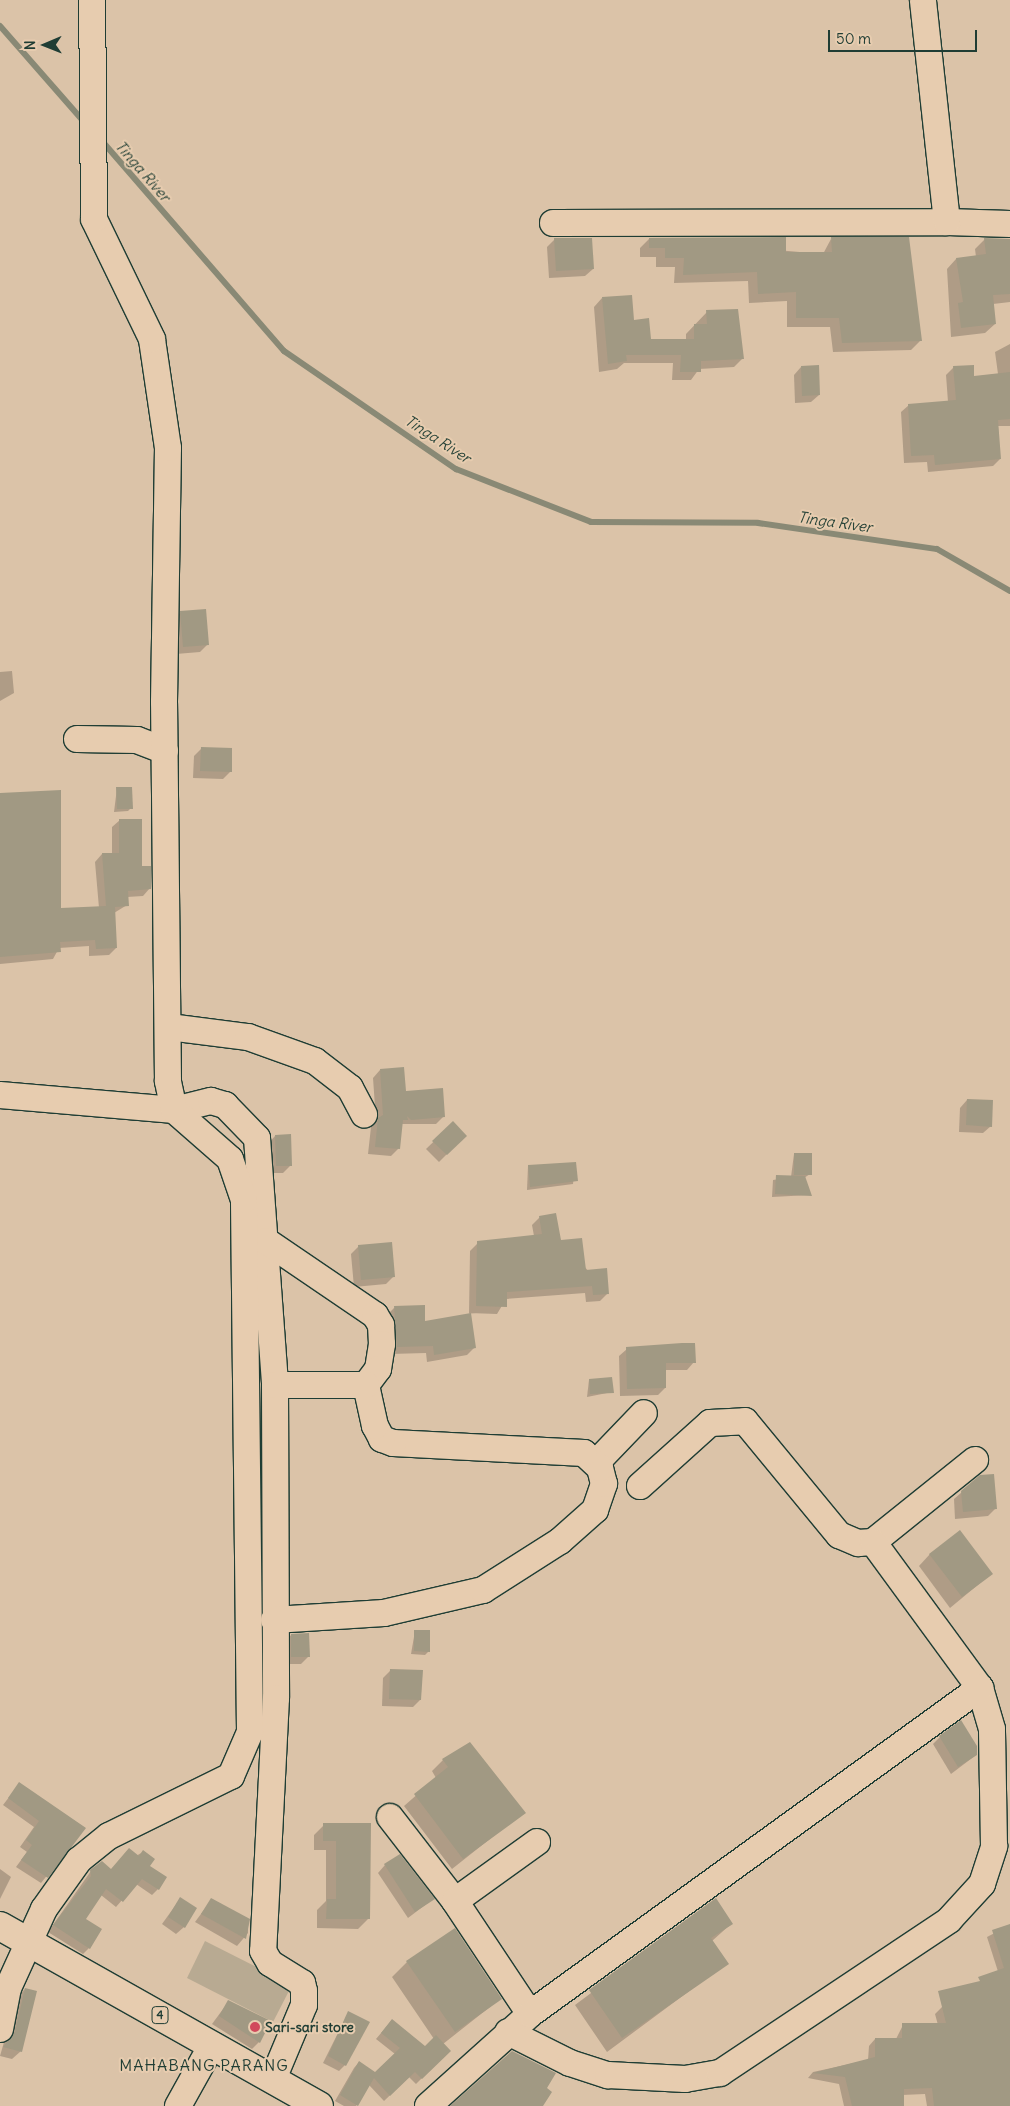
<!DOCTYPE html>
<html>
<head>
<meta charset="utf-8">
<style>
  body { margin:0 }
  #map { position:relative; width:1010px; height:2106px; overflow:hidden; background:#dbc3a8; font-family:Delius,sans-serif }
  div>[style] { position:absolute }
  .green>* { inset:0; background:#b8aa92 }
  .shadow>* { inset:0; background:#0003 }
  .stream>* { height:6px; margin:-3px; padding:0 3px; transform-origin:3px; border-radius:3px; background:#898975 }
  .building>* { inset:0; background:#a19983 }
  .roads { filter:drop-shadow(1px 0 #1f3d34) drop-shadow(-1px 0 #1f3d34) drop-shadow(0 1px #1f3d34) drop-shadow(0 -1px #1f3d34) }
  .minor>* { height:26px; margin:-13px; padding:0 13px; transform-origin:13px; border-radius:13px; background:#e7ccaf }
  .highway>* { height:28px; margin:-14px; padding:0 14px; transform-origin:14px; border-radius:14px; background:#e7ccaf }
  .dots>* { width:14px; height:14px; translate:-50% -50%; box-sizing:border-box; border:2px solid #e7ccaf; border-radius:50% }
  span { translate:-50% -50%; white-space:nowrap; text-align:center; line-height:1.15; -webkit-text-stroke:4px #e7ccaf; paint-order:stroke }
  .shield-label span { padding:1px 4px; background:#e7ccaf; border:1px solid; border-radius:4px; -webkit-text-stroke-width:0 }
  .shield-label { font-size:12px; color:#1f3d34; font-weight:700 }
  .poi-label { font-size:14px; color:#1f3d34; font-weight:700 }
  .left { translate:0 -50%; text-align:left }
  .water-label { font-size:15px; color:#2a453a; font-style:italic }
  .quarter-label { font-size:16px; color:#1f3d34; letter-spacing:1px }
  .north { position:absolute; left:20px; top:20px; width:50px; height:50px; -webkit-text-stroke:4px #e7ccaf; paint-order:stroke; rotate:269deg; font-size:14px; font-weight:700; line-height:20px; text-align:center; color:#1f3d34 }
  .north::after { content:''; display:block; margin:auto; width:18px; height:22px; background:#1f3d34; clip-path:polygon(50% 0,100% 100%,50% 72%,0 100%) }
  .scale { position:absolute; left:828px; top:30px; width:149px; height:22px; box-sizing:border-box; border:2px solid #1f3d34; border-top:0; padding-left:6px; font-size:15px; line-height:18px; white-space:nowrap; color:#1f3d34; -webkit-text-stroke:4px #e7ccaf; paint-order:stroke }
</style>
</head>
<body>
<div id="map">
  <div class="green">
    <i style="clip-path:polygon(205px 1941px,292px 1985px,273px 2022px,187px 1978px)"></i>
  </div>
  <div class="shadow">
    <i style="clip-path:polygon(555px 239px,593px 269px,585px 276px,549px 278px,547px 247px)"></i>
    <i style="clip-path:polygon(649px 239px,823px 254px,831px 239px,920px 341px,911px 350px,833px 352px,830px 327px,787px 327px,787px 301px,749px 303px,748px 281px,674px 283px,675px 267px,656px 267px,656px 257px,640px 257px,640px 248px)"></i>
    <i style="clip-path:polygon(985px 239px,1010px 240px,1010px 302px,993px 304px,995px 324px,985px 333px,951px 337px,947px 269px,956px 259px,976px 257px,975px 249px)"></i>
    <i style="clip-path:polygon(602px 298px,650px 340px,686px 340px,686px 334px,707px 312px,742px 359px,734px 367px,699px 369px,691px 380px,672px 380px,673px 363px,624px 363px,617px 369px,599px 372px,594px 307px)"></i>
    <i style="clip-path:polygon(1010px 344px,1010px 426px,998px 426px,1000px 459px,993px 466px,928px 472px,927px 462px,904px 463px,901px 412px,909px 405px,948px 402px,946px 375px,954px 367px,973px 377px,998px 374px,995px 352px)"></i>
    <i style="clip-path:polygon(801px 367px,819px 395px,811px 402px,795px 403px,794px 375px)"></i>
    <i style="clip-path:polygon(181px 612px,208px 644px,200px 652px,176px 654px,173px 620px)"></i>
    <i style="clip-path:polygon(12px 671px,14px 693px,0 701px,0 672px)"></i>
    <i style="clip-path:polygon(202px 748px,231px 771px,223px 779px,193px 778px,194px 756px)"></i>
    <i style="clip-path:polygon(117px 788px,131px 808px,128px 811px,114px 812px)"></i>
    <i style="clip-path:polygon(0 794px,60px 910px,99px 908px,95px 862px,102px 854px,112px 854px,112px 827px,120px 820px,150px 888px,143px 896px,127px 897px,127px 905px,114px 913px,116px 948px,109px 955px,89px 956px,89px 946px,59px 948px,53px 959px,0 964px)"></i>
    <i style="clip-path:polygon(380px 1070px,405px 1092px,444px 1116px,436px 1124px,401px 1124px,399px 1148px,391px 1156px,368px 1154px,371px 1127px,376px 1121px,373px 1078px)"></i>
    <i style="clip-path:polygon(967px 1100px,991px 1126px,983px 1133px,959px 1132px,960px 1108px)"></i>
    <i style="clip-path:polygon(453px 1123px,465px 1136px,439px 1162px,426px 1149px)"></i>
    <i style="clip-path:polygon(275px 1136px,291px 1165px,283px 1173px,269px 1173px,268px 1144px)"></i>
    <i style="clip-path:polygon(794px 1154px,810px 1174px,804px 1178px,810px 1195px,772px 1197px,773px 1180px,791px 1177px)"></i>
    <i style="clip-path:polygon(575px 1164px,573px 1184px,527px 1190px,528px 1166px)"></i>
    <i style="clip-path:polygon(540px 1217px,608px 1293px,600px 1301px,586px 1302px,585px 1293px,506px 1299px,497px 1314px,469px 1313px,475px 1347px,467px 1355px,427px 1362px,426px 1353px,390px 1354px,387px 1315px,394px 1308px,424px 1322px,469px 1315px,470px 1251px,478px 1243px,534px 1236px,532px 1225px)"></i>
    <i style="clip-path:polygon(359px 1246px,394px 1276px,386px 1284px,354px 1287px,351px 1254px)"></i>
    <i style="clip-path:polygon(627px 1349px,694px 1362px,687px 1370px,665px 1370px,665px 1388px,658px 1395px,620px 1396px,619px 1356px)"></i>
    <i style="clip-path:polygon(589px 1380px,612px 1392px,587px 1397px)"></i>
    <i style="clip-path:polygon(962px 1492px,996px 1508px,988px 1516px,955px 1519px,954px 1499px)"></i>
    <i style="clip-path:polygon(930px 1554px,991px 1574px,950px 1608px,919px 1566px)"></i>
    <i style="clip-path:polygon(415px 1631px,429px 1651px,425px 1655px,411px 1654px)"></i>
    <i style="clip-path:polygon(291px 1635px,309px 1656px,301px 1664px,284px 1664px,284px 1643px)"></i>
    <i style="clip-path:polygon(391px 1670px,420px 1700px,413px 1707px,382px 1706px,383px 1678px)"></i>
    <i style="clip-path:polygon(940px 1737px,976px 1755px,951px 1774px,933px 1744px)"></i>
    <i style="clip-path:polygon(470px 1744px,524px 1812px,452px 1869px,404px 1806px,436px 1778px,432px 1771px,443px 1760px)"></i>
    <i style="clip-path:polygon(19px 1784px,85px 1828px,41px 1883px,16px 1867px,27px 1852px,20px 1847px,34px 1827px,3px 1805px)"></i>
    <i style="clip-path:polygon(324px 1825px,370px 1825px,368px 1919px,358px 1929px,317px 1928px,317px 1910px,326px 1901px,326px 1850px,314px 1850px,314px 1835px)"></i>
    <i style="clip-path:polygon(143px 1852px,158px 1889px,152px 1895px,136px 1884px,116px 1907px,101px 1895px,84px 1919px,89px 1948px,83px 1954px,48px 1932px,91px 1871px,111px 1870px)"></i>
    <i style="clip-path:polygon(385px 1865px,433px 1899px,408px 1918px,378px 1873px)"></i>
    <i style="clip-path:polygon(0 1869px,11px 1877px,0 1899px)"></i>
    <i style="clip-path:polygon(180px 1899px,184px 1927px,176px 1934px,162px 1924px)"></i>
    <i style="clip-path:polygon(212px 1899px,248px 1920px,248px 1933px,237px 1946px,195px 1922px)"></i>
    <i style="clip-path:polygon(716px 1900px,731px 1924px,712px 1941px,727px 1963px,607px 2052px,575px 2005px)"></i>
    <i style="clip-path:polygon(1010px 1925px,1010px 1981px,1002px 1984px,987px 1937px)"></i>
    <i style="clip-path:polygon(407px 1962px,500px 1999px,443px 2044px,449px 2051px,416px 2084px,409px 2077px,384px 2101px,369px 2085px,356px 2106px,344px 2106px,335px 2101px,354px 2068px,359px 2062px,375px 2073px,395px 2054px,376px 2039px,392px 2020px,425px 2048px,434px 2039px,392px 1977px)"></i>
    <i style="clip-path:polygon(25px 1989px,21px 2051px,12px 2059px,0 2056px,17px 1997px)"></i>
    <i style="clip-path:polygon(1010px 2000px,1010px 2106px,927px 2106px,925px 2094px,902px 2095px,902px 2106px,844px 2106px,839px 2084px,808px 2078px,813px 2072px,868px 2060px,869px 2046px,875px 2039px,896px 2039px,903px 2025px,938px 2025px,935px 2014px,942px 2007px)"></i>
    <i style="clip-path:polygon(229px 2001px,259px 2042px,252px 2049px,212px 2024px)"></i>
    <i style="clip-path:polygon(348px 2013px,345px 2065px,339px 2071px,323px 2063px)"></i>
  </div>
  <div class="stream">
    <i style="left:0;top:26px;width:129px;rotate:48.8deg"></i>
    <i style="left:102px;top:141px;width:278px;rotate:49.1deg"></i>
    <i style="left:284px;top:351px;width:209px;rotate:34.5deg"></i>
    <i style="left:456px;top:469px;width:145px;rotate:21.4deg"></i>
    <i style="left:591px;top:522px;width:167px;rotate:0.3deg"></i>
    <i style="left:758px;top:523px;width:181px;rotate:8.3deg"></i>
    <i style="left:937px;top:549px;width:84px;rotate:29.9deg"></i>
  </div>
  <div class="building">
    <i style="clip-path:polygon(786px 237px,786px 252px,832px 252px,831px 237px,909px 237px,922px 341px,842px 343px,839px 318px,796px 318px,796px 292px,758px 294px,757px 272px,683px 275px,684px 258px,665px 258px,665px 248px,649px 248px,649px 238px)"></i>
    <i style="clip-path:polygon(554px 238px,592px 238px,594px 269px,556px 271px)"></i>
    <i style="clip-path:polygon(984px 238px,1010px 239px,1010px 294px,993px 295px,996px 324px,961px 328px,958px 303px,963px 302px,956px 258px,986px 254px)"></i>
    <i style="clip-path:polygon(632px 295px,634px 320px,649px 318px,651px 339px,694px 339px,694px 324px,707px 324px,706px 310px,738px 309px,744px 359px,701px 361px,701px 372px,680px 372px,681px 355px,626px 355px,627px 361px,608px 364px,602px 297px)"></i>
    <i style="clip-path:polygon(819px 365px,820px 395px,802px 396px,801px 366px)"></i>
    <i style="clip-path:polygon(974px 365px,974px 376px,1010px 372px,1010px 419px,998px 420px,1001px 459px,935px 465px,934px 455px,911px 456px,908px 404px,956px 400px,953px 366px)"></i>
    <i style="clip-path:polygon(206px 609px,209px 645px,183px 647px,180px 611px)"></i>
    <i style="clip-path:polygon(201px 747px,232px 748px,232px 772px,200px 771px)"></i>
    <i style="clip-path:polygon(116px 787px,132px 787px,133px 809px,117px 809px)"></i>
    <i style="clip-path:polygon(61px 790px,61px 908px,106px 906px,102px 853px,119px 853px,119px 819px,142px 819px,142px 866px,151px 866px,151px 889px,128px 891px,129px 906px,115px 907px,117px 948px,96px 949px,95px 940px,60px 942px,61px 952px,0 957px,0 793px)"></i>
    <i style="clip-path:polygon(404px 1067px,406px 1091px,443px 1088px,445px 1117px,411px 1120px,407px 1116px,408px 1120px,403px 1120px,400px 1149px,375px 1147px,378px 1118px,383px 1115px,380px 1069px)"></i>
    <i style="clip-path:polygon(967px 1099px,993px 1100px,992px 1127px,966px 1125px)"></i>
    <i style="clip-path:polygon(453px 1121px,467px 1136px,447px 1155px,432px 1141px)"></i>
    <i style="clip-path:polygon(291px 1134px,292px 1166px,276px 1166px,275px 1135px)"></i>
    <i style="clip-path:polygon(794px 1153px,812px 1153px,812px 1175px,794px 1175px)"></i>
    <i style="clip-path:polygon(576px 1162px,578px 1181px,530px 1187px,528px 1165px)"></i>
    <i style="clip-path:polygon(776px 1175px,805px 1176px,812px 1196px,775px 1194px)"></i>
    <i style="clip-path:polygon(556px 1213px,561px 1240px,582px 1238px,586px 1270px,607px 1268px,609px 1294px,593px 1295px,592px 1286px,507px 1292px,507px 1307px,476px 1306px,477px 1241px,542px 1234px,539px 1216px)"></i>
    <i style="clip-path:polygon(392px 1242px,395px 1277px,361px 1280px,358px 1245px)"></i>
    <i style="clip-path:polygon(425px 1305px,425px 1321px,471px 1313px,476px 1348px,434px 1355px,433px 1346px,397px 1347px,394px 1306px)"></i>
    <i style="clip-path:polygon(682px 1343px,695px 1343px,696px 1363px,666px 1363px,666px 1388px,627px 1389px,626px 1347px)"></i>
    <i style="clip-path:polygon(612px 1377px,614px 1393px,590px 1394px,589px 1379px)"></i>
    <i style="clip-path:polygon(994px 1474px,997px 1509px,963px 1512px,961px 1491px,980px 1475px)"></i>
    <i style="clip-path:polygon(960px 1530px,993px 1574px,962px 1597px,929px 1554px)"></i>
    <i style="clip-path:polygon(414px 1630px,430px 1630px,430px 1652px,414px 1651px)"></i>
    <i style="clip-path:polygon(309px 1633px,310px 1657px,291px 1657px,291px 1634px)"></i>
    <i style="clip-path:polygon(390px 1669px,423px 1670px,421px 1700px,389px 1699px)"></i>
    <i style="clip-path:polygon(961px 1720px,977px 1746px,977px 1755px,958px 1767px,939px 1736px)"></i>
    <i style="clip-path:polygon(470px 1742px,526px 1813px,463px 1859px,414px 1794px,448px 1767px,442px 1759px)"></i>
    <i style="clip-path:polygon(19px 1782px,86px 1828px,48px 1878px,21px 1860px,32px 1845px,26px 1840px,39px 1821px,8px 1798px)"></i>
    <i style="clip-path:polygon(323px 1823px,371px 1823px,370px 1919px,326px 1919px,327px 1899px,336px 1899px,336px 1841px,323px 1841px)"></i>
    <i style="clip-path:polygon(129px 1848px,139px 1856px,143px 1850px,155px 1859px,150px 1866px,167px 1877px,159px 1890px,142px 1879px,123px 1902px,106px 1889px,86px 1919px,102px 1929px,90px 1949px,53px 1925px,91px 1876px,90px 1870px,102px 1861px,111px 1869px)"></i>
    <i style="clip-path:polygon(400px 1854px,435px 1899px,415px 1912px,384px 1864px)"></i>
    <i style="clip-path:polygon(180px 1897px,197px 1908px,185px 1928px,168px 1917px)"></i>
    <i style="clip-path:polygon(211px 1898px,250px 1919px,246px 1939px,201px 1914px)"></i>
    <i style="clip-path:polygon(716px 1898px,733px 1924px,711px 1938px,729px 1964px,622px 2038px,589px 1990px)"></i>
    <i style="clip-path:polygon(1010px 1924px,1010px 2106px,934px 2106px,932px 2088px,904px 2089px,904px 2106px,852px 2106px,845px 2077px,813px 2073px,875px 2057px,875px 2038px,902px 2038px,902px 2023px,946px 2023px,938px 1991px,980px 1981px,978px 1977px,1004px 1968px,992px 1930px)"></i>
    <i style="clip-path:polygon(455px 1928px,502px 1999px,455px 2032px,406px 1961px)"></i>
    <i style="clip-path:polygon(25px 1988px,37px 1991px,22px 2052px,3px 2047px,15px 2032px)"></i>
    <i style="clip-path:polygon(228px 2000px,271px 2021px,260px 2043px,219px 2016px)"></i>
    <i style="clip-path:polygon(348px 2011px,370px 2022px,346px 2066px,328px 2056px)"></i>
    <i style="clip-path:polygon(392px 2019px,425px 2046px,436px 2035px,451px 2051px,422px 2079px,415px 2072px,390px 2096px,374px 2078px,358px 2106px,340px 2095px,359px 2061px,375px 2072px,400px 2048px,381px 2033px)"></i>
    <i style="clip-path:polygon(512px 2051px,556px 2073px,547px 2088px,552px 2092px,543px 2106px,450px 2106px)"></i>
  </div>
  <div class="roads">
    <div class="minor">
      <i style="left:947px;top:222px;width:63px;rotate:1.8deg"></i>
      <i style="left:553px;top:223px;width:394px;rotate:-0.1deg"></i>
      <i style="left:947px;top:222px;width:223px;rotate:-96.2deg"></i>
      <i style="left:77px;top:739px;width:60px;rotate:1deg"></i>
      <i style="left:137px;top:740px;width:30px;rotate:21deg"></i>
      <i style="left:169px;top:1027px;width:80px;rotate:7.2deg"></i>
      <i style="left:248px;top:1037px;width:71px;rotate:19.7deg"></i>
      <i style="left:315px;top:1061px;width:44px;rotate:37.6deg"></i>
      <i style="left:350px;top:1088px;width:30px;rotate:62deg"></i>
      <i style="left:0;top:1095px;width:175px;rotate:4.9deg"></i>
      <i style="left:174px;top:1110px;width:38px;rotate:-14deg"></i>
      <i style="left:211px;top:1101px;width:15px;rotate:16deg"></i>
      <i style="left:225px;top:1105px;width:46px;rotate:45.9deg"></i>
      <i style="left:257px;top:1138px;width:248px;rotate:85.8deg"></i>
      <i style="left:275px;top:1385px;width:313px;rotate:89.8deg"></i>
      <i style="left:276px;top:1698px;width:253px;rotate:92.9deg"></i>
      <i style="left:263px;top:1951px;width:14px;rotate:60deg"></i>
      <i style="left:270px;top:1963px;width:38px;rotate:32deg"></i>
      <i style="left:302px;top:1983px;width:8px;rotate:76deg"></i>
      <i style="left:304px;top:1991px;width:14px;rotate:90deg"></i>
      <i style="left:304px;top:2005px;width:80px;rotate:112.7deg"></i>
      <i style="left:266px;top:1241px;width:132px;rotate:34.2deg"></i>
      <i style="left:375px;top:1315px;width:12px;rotate:59deg"></i>
      <i style="left:381px;top:1325px;width:19px;rotate:87deg"></i>
      <i style="left:382px;top:1344px;width:25px;rotate:99deg"></i>
      <i style="left:378px;top:1369px;width:20px;rotate:127deg"></i>
      <i style="left:596px;top:1463px;width:69px;rotate:-46.2deg"></i>
      <i style="left:640px;top:1486px;width:94px;rotate:-42deg"></i>
      <i style="left:710px;top:1423px;width:35px;rotate:-3deg"></i>
      <i style="left:745px;top:1421px;width:148px;rotate:50.5deg"></i>
      <i style="left:839px;top:1535px;width:21px;rotate:23deg"></i>
      <i style="left:858px;top:1543px;width:15px;rotate:-4deg"></i>
      <i style="left:873px;top:1542px;width:131px;rotate:-38.8deg"></i>
      <i style="left:274px;top:1620px;width:110px;rotate:-3.6deg"></i>
      <i style="left:384px;top:1613px;width:102px;rotate:-13.1deg"></i>
      <i style="left:483px;top:1590px;width:91px;rotate:-32.5deg"></i>
      <i style="left:560px;top:1541px;width:47px;rotate:-41.5deg"></i>
      <i style="left:595px;top:1510px;width:28px;rotate:-71deg"></i>
      <i style="left:604px;top:1484px;width:16px;rotate:-104deg"></i>
      <i style="left:600px;top:1468px;width:22px;rotate:-137deg"></i>
      <i style="left:584px;top:1453px;width:191px;rotate:-177deg"></i>
      <i style="left:393px;top:1443px;width:12px;rotate:-160deg"></i>
      <i style="left:382px;top:1439px;width:15px;rotate:-118deg"></i>
      <i style="left:375px;top:1426px;width:42px;rotate:-102.4deg"></i>
      <i style="left:366px;top:1385px;width:91px;rotate:180deg"></i>
      <i style="left:390px;top:1817px;width:106px;rotate:52.3deg"></i>
      <i style="left:530px;top:2014px;width:136px;rotate:-123.6deg"></i>
      <i style="left:455px;top:1901px;width:101px;rotate:-35.7deg"></i>
      <i style="left:0;top:2029px;width:42px;rotate:-79deg"></i>
      <i style="left:8px;top:1988px;width:87px;rotate:-65.5deg"></i>
      <i style="left:44px;top:1909px;width:60px;rotate:-54.5deg"></i>
      <i style="left:79px;top:1860px;width:38px;rotate:-39deg"></i>
      <i style="left:109px;top:1836px;width:136px;rotate:-26.2deg"></i>
      <i style="left:231px;top:1776px;width:48px;rotate:-66.6deg"></i>
      <i style="left:250px;top:1732px;width:532px;rotate:-90.65deg"></i>
      <i style="left:244px;top:1200px;width:43px;rotate:-108.9deg"></i>
      <i style="left:230px;top:1159px;width:74px;rotate:-138.8deg"></i>
      <i style="left:174px;top:1110px;width:30px;rotate:-102deg"></i>
      <i style="left:168px;top:1081px;width:379px;rotate:-90.6deg"></i>
      <i style="left:164px;top:702px;width:254px;rotate:-89.1deg"></i>
      <i style="left:168px;top:448px;width:110px;rotate:-98.4deg"></i>
      <i style="left:152px;top:339px;width:133px;rotate:-115.8deg"></i>
      <i style="left:94px;top:219px;width:219px;rotate:-90.5deg"></i>
      <i style="left:508px;top:2032px;width:69px;rotate:26.6deg"></i>
      <i style="left:570px;top:2063px;width:40px;rotate:18deg"></i>
      <i style="left:608px;top:2075px;width:77px;rotate:3deg"></i>
      <i style="left:685px;top:2079px;width:36px;rotate:-10deg"></i>
      <i style="left:720px;top:2073px;width:275px;rotate:-33.7deg"></i>
      <i style="left:949px;top:1920px;width:49px;rotate:-47.5deg"></i>
      <i style="left:982px;top:1884px;width:40px;rotate:-72deg"></i>
      <i style="left:994px;top:1846px;width:117px;rotate:-91deg"></i>
      <i style="left:992px;top:1729px;width:43px;rotate:-106.3deg"></i>
      <i style="left:980px;top:1688px;width:181px;rotate:-126.2deg"></i>
      <i style="left:178px;top:2106px;width:70px;rotate:-60.9deg"></i>
      <i style="left:428px;top:2106px;width:137px;rotate:-42deg"></i>
      <i style="left:530px;top:2014px;width:556px;rotate:-35.92deg"></i>
    </div>
    <div class="highway">
      <i style="left:0;top:1926px;width:366px;rotate:29.4deg"></i>
    </div>
  </div>
  <div class="dots">
    <i style="left:255px;top:2027px;background:#d1495b"></i>
  </div>
  <div class="shield-label">
    <span style="left:160px;top:2015px">4</span>
  </div>
  <div class="poi-label">
    <span class="left" style="left:265px;top:2027px">Sari-sari store</span>
  </div>
  <div class="water-label">
    <span style="left:143px;top:171px;rotate:49deg">Tinga River</span>
    <span style="left:438px;top:439px;rotate:33deg">Tinga River</span>
    <span style="left:835px;top:522px;rotate:8deg">Tinga River</span>
  </div>
  <div class="quarter-label">
    <span style="left:204px;top:2065px">MAHABANG PARANG</span>
  </div>
  <div class="north">N</div>
  <div class="scale">50 m</div>
</div>
</body>
</html>
